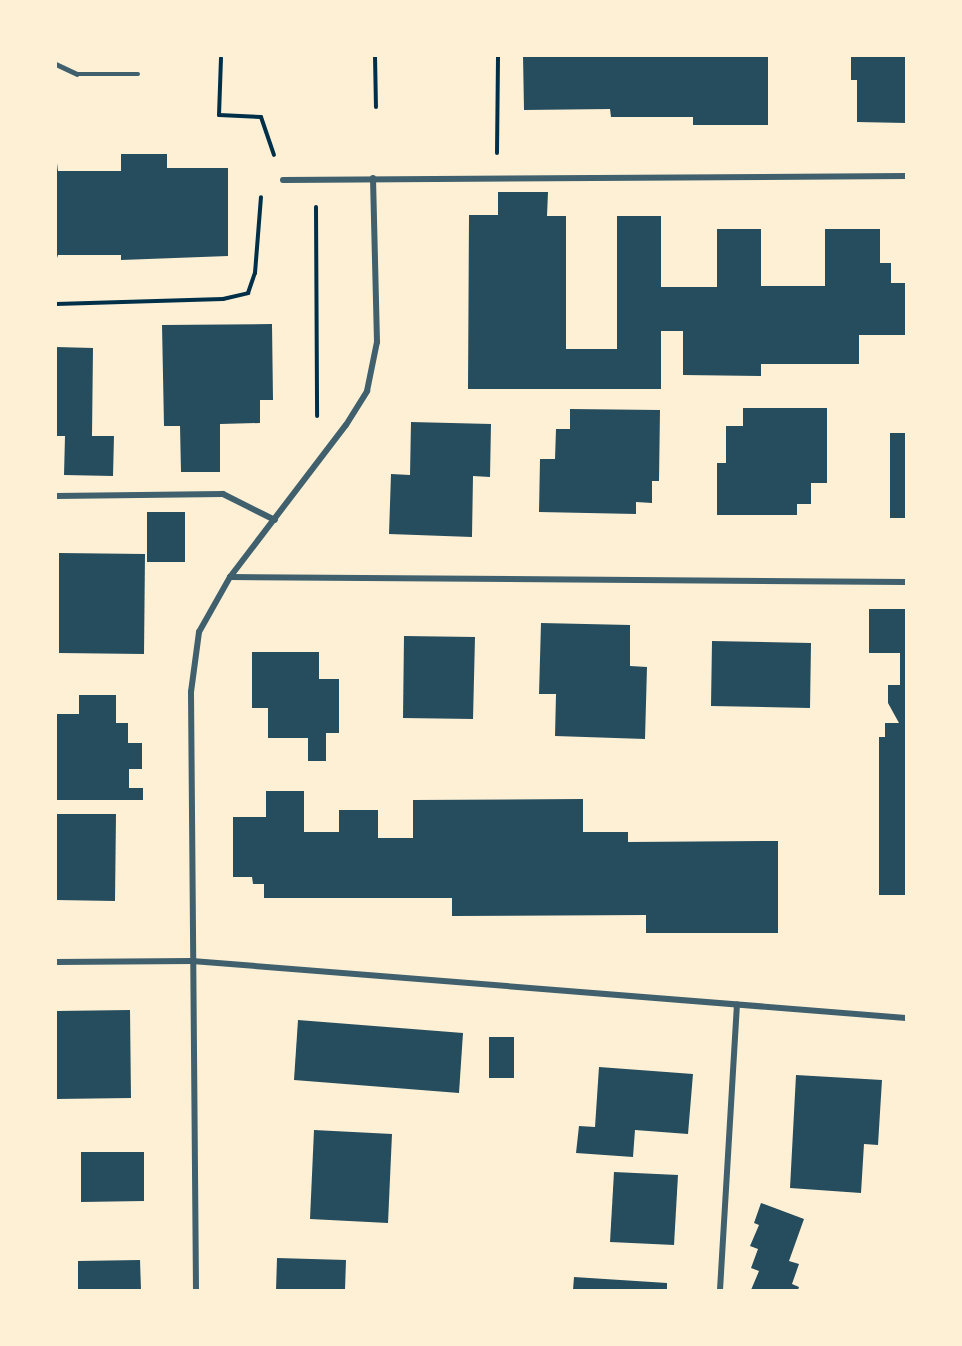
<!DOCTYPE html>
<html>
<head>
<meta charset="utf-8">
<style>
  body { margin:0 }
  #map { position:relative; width:962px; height:1346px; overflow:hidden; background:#fdf0d5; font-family:Manrope,sans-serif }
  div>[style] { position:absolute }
  .building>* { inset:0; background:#264d5e }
  .path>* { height:4px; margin:-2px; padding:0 2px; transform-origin:2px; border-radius:2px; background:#003049 }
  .service>* { height:4.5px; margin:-2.25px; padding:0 2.25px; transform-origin:2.25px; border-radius:2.25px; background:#3f606c }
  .minor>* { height:6px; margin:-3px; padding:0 3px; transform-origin:3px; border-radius:3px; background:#3f606c }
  span { translate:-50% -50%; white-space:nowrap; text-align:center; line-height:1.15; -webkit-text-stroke:4.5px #fdf0d5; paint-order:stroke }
  .frame { position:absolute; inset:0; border:57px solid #fdf0d5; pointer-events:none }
</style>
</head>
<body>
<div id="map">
  <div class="building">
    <i style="clip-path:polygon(523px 56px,768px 56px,768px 125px,693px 125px,693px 117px,611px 117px,610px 109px,524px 110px)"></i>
    <i style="clip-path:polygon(851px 56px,906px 56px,906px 123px,857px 122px,857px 80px,851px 80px)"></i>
    <i style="clip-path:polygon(121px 154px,167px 154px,167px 168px,228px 168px,228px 256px,121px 260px,121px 255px,58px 255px,56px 261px,56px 155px,58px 171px,121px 171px)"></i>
    <i style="clip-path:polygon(498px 192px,548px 192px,547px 216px,566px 216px,566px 349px,617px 349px,617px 216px,661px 216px,661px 287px,717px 287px,717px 229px,761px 229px,761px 286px,825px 286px,825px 229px,880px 229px,880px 263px,891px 263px,891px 283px,906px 283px,906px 335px,859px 335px,859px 364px,761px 364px,761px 376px,683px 375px,683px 331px,661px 331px,661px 389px,468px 389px,469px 215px,498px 215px)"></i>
    <i style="clip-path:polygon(272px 324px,273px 400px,260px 400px,260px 423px,220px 424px,220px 472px,181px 472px,180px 426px,164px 426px,162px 325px)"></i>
    <i style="clip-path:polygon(56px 347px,93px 348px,92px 436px,114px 436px,113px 476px,64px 475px,65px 436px,56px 436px)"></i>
    <i style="clip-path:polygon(743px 408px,827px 408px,827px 483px,811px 483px,811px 504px,797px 504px,797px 515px,717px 515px,717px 463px,726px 463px,726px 426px,743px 426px)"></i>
    <i style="clip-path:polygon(570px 409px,660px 410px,659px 481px,652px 481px,652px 503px,636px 502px,636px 514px,539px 512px,540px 459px,555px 459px,556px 429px,570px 429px)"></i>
    <i style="clip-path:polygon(411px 422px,491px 424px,490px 477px,473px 476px,472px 537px,389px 534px,391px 474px,410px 475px)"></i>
    <i style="clip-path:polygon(890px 433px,906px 433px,906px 518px,890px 518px)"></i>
    <i style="clip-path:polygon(147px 512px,185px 512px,185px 562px,147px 562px)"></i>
    <i style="clip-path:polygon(59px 553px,145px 554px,144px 654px,59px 653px)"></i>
    <i style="clip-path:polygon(869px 609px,906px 609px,906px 895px,879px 895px,879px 737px,885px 737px,885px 723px,899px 723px,888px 703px,888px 685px,900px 685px,900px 653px,869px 653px)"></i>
    <i style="clip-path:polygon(541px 623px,630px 625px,630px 666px,647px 667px,645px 739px,555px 736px,556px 694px,539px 694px)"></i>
    <i style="clip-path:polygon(404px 636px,475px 637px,473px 719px,403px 718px)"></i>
    <i style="clip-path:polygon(712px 641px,811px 643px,810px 708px,711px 706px)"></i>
    <i style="clip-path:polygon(252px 652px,319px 652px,319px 679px,339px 679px,339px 733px,326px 733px,326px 761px,308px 761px,308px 738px,268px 738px,268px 708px,252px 708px)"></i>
    <i style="clip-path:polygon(79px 695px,116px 695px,116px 723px,128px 723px,128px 743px,142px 743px,142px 769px,129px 769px,129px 788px,143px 788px,143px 800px,56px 800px,56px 714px,79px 714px)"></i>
    <i style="clip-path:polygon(266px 791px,304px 791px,304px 832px,339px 832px,339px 810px,378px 810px,378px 838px,413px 838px,413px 800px,583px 799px,583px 832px,628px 832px,628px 842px,778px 841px,778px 933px,646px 933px,646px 915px,452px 916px,452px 898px,264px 898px,264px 884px,253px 884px,252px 877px,233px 877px,233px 817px,266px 817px)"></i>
    <i style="clip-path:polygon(56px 814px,116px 814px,115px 901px,56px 900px)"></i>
    <i style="clip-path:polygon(130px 1010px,131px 1098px,56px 1099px,56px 1011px)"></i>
    <i style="clip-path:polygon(298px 1020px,463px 1033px,459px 1093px,294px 1080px)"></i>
    <i style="clip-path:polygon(489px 1037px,514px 1037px,514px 1078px,489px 1078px)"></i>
    <i style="clip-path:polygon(599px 1067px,693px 1074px,688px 1134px,635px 1130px,633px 1157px,576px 1153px,579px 1126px,595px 1127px)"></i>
    <i style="clip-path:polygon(796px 1075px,882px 1080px,878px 1145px,864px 1144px,861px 1193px,790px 1188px)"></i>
    <i style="clip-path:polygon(314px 1130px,392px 1134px,388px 1223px,310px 1219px)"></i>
    <i style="clip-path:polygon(81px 1152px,144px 1152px,144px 1201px,81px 1202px)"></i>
    <i style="clip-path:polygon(614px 1172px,678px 1175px,674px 1245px,610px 1242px)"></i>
    <i style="clip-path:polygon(761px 1203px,804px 1219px,789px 1261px,799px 1264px,792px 1284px,799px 1287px,798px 1290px,751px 1290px,759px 1271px,751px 1268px,758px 1249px,750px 1246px,759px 1225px,754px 1223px)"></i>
    <i style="clip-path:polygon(277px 1258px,346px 1260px,345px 1290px,276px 1290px)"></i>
    <i style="clip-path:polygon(140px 1260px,141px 1290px,78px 1290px,78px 1261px)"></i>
    <i style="clip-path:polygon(574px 1277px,667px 1283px,667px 1290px,573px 1290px)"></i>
  </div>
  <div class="path">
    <i style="left:375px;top:56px;width:51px;rotate:88.9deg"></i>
    <i style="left:221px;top:58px;width:57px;rotate:92deg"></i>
    <i style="left:219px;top:115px;width:42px;rotate:2.7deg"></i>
    <i style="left:261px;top:117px;width:40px;rotate:71.1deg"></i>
    <i style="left:497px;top:153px;width:97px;rotate:-89.4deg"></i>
    <i style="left:316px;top:207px;width:209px;rotate:89.7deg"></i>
    <i style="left:56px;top:304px;width:167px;rotate:-1.7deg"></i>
    <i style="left:223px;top:299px;width:26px;rotate:-13deg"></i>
    <i style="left:248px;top:293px;width:21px;rotate:-71deg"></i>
    <i style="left:255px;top:273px;width:76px;rotate:-85.5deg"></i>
  </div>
  <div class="service">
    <i style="left:56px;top:64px;width:23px;rotate:25deg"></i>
    <i style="left:77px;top:74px;width:61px"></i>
  </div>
  <div class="minor">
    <i style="left:283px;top:180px;width:623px;rotate:-0.37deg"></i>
    <i style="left:56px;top:496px;width:167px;rotate:-0.7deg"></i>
    <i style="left:223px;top:494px;width:58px;rotate:26.6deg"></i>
    <i style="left:230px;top:577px;width:676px;rotate:0.42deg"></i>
    <i style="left:56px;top:962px;width:136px;rotate:-0.4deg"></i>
    <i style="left:192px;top:961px;width:716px;rotate:4.56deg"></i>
    <i style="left:196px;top:1290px;width:598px;rotate:-90.48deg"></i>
    <i style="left:191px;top:692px;width:61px;rotate:-82.4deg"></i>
    <i style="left:199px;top:632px;width:63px;rotate:-60.6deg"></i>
    <i style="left:230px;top:577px;width:191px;rotate:-52.7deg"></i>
    <i style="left:346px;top:425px;width:40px;rotate:-58deg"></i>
    <i style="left:367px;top:391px;width:50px;rotate:-78.5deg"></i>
    <i style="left:377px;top:342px;width:164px;rotate:-91.4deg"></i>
    <i style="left:720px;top:1290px;width:286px;rotate:-86.6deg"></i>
  </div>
  <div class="frame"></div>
</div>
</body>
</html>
